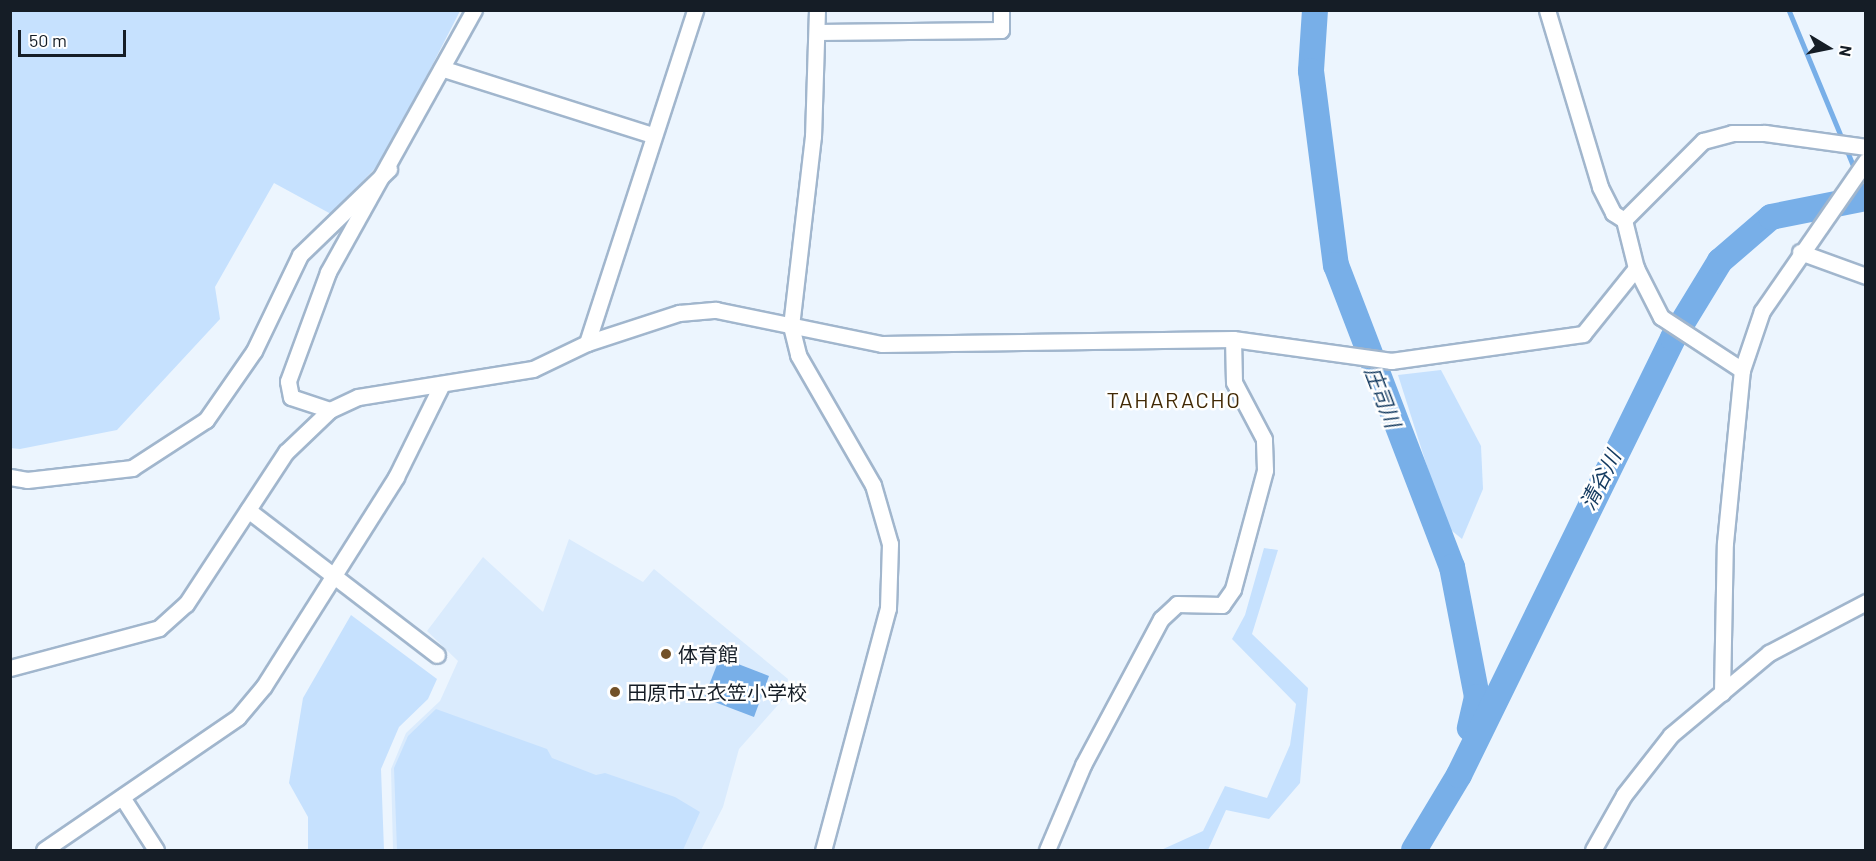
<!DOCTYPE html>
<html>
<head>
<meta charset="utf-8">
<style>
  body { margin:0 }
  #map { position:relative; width:1876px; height:861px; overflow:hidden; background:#ecf5fe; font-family:Barlow,"Noto Sans JP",sans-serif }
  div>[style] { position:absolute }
  .built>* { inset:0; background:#daebfd }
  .green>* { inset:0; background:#c6e1fe }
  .water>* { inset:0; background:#78afe8 }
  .stream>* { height:4.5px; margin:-2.25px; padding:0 2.25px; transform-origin:2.25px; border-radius:2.25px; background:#78afe8 }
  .river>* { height:26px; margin:-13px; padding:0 13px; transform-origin:13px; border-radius:13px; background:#78afe8 }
  .roads { filter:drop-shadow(2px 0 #a1b6cd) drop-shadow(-2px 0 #a1b6cd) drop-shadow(0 2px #a1b6cd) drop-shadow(0 -2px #a1b6cd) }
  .minor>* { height:15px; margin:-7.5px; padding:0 7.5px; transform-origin:7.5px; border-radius:7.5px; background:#fff }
  .dots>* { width:16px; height:16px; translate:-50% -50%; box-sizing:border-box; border:3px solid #fff; border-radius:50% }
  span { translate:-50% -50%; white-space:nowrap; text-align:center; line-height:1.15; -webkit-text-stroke:5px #fff; paint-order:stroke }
  .poi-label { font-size:20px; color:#151d26 }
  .left { translate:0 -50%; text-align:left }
  .water-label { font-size:21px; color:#12395f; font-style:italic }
  .quarter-label { font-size:22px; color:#412905; letter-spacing:1.5px }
  .frame { position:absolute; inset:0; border:12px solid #151d26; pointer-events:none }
  .north { position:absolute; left:1798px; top:18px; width:60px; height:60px; -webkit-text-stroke:4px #fff; paint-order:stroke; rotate:100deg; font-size:16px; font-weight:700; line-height:24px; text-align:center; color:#151d26 }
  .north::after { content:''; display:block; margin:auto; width:21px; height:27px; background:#151d26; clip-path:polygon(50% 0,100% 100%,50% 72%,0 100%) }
  .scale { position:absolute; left:18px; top:30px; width:108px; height:27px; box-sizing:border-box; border:3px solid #151d26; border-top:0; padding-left:8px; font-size:18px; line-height:21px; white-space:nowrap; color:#151d26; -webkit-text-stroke:4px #fff; paint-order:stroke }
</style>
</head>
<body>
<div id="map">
  <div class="built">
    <i style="clip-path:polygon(569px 539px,643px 582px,654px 569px,788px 679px,785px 697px,739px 749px,723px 807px,701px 850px,393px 850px,391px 769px,406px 733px,440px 701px,458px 661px,427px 631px,483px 557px,543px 612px)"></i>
  </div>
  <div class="green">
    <i style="clip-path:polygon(10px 11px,460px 11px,384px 159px,331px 214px,274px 183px,215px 287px,220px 319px,117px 430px,20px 449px,10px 448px)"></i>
    <i style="clip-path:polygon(1441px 370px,1481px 446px,1483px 489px,1462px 539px,1446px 526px,1398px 375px)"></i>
    <i style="clip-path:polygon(1264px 548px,1278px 550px,1252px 634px,1308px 688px,1300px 783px,1269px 819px,1226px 810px,1208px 850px,1161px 850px,1203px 831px,1225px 786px,1267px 798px,1290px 745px,1296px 704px,1232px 639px,1245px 615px)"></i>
    <i style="clip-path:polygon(351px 615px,437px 679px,428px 699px,399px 727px,381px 769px,384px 850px,308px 850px,308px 817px,289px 783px,303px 698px)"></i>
    <i style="clip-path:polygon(436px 709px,547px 749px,552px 758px,596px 775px,605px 773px,675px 797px,700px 812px,683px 850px,397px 850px,394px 768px,408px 736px)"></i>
  </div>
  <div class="water">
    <i style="clip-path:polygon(720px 657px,769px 676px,754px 717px,704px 698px)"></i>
  </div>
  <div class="stream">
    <i style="left:1789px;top:10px;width:172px;rotate:67.5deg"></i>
    <i style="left:1858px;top:177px;width:19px;rotate:65deg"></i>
  </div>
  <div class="river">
    <i style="left:1315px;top:10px;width:61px;rotate:93.8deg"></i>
    <i style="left:1311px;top:71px;width:196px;rotate:82.7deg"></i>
    <i style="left:1336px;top:265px;width:324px;rotate:69deg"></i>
    <i style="left:1452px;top:567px;width:132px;rotate:79.1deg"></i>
    <i style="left:1477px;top:697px;width:32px;rotate:103deg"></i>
    <i style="left:1414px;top:850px;width:87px;rotate:-59deg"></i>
    <i style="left:1459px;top:775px;width:487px;rotate:-63.9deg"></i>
    <i style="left:1673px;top:338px;width:90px;rotate:-58.6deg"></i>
    <i style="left:1720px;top:261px;width:67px;rotate:-40.8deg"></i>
    <i style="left:1771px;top:217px;width:97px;rotate:-11.3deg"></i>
  </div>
  <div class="roads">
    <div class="minor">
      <i style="left:817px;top:10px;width:126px;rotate:91.8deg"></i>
      <i style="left:813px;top:136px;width:191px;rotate:96.6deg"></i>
      <i style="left:791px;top:326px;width:30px;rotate:76deg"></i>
      <i style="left:798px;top:355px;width:150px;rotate:60deg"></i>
      <i style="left:873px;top:485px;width:61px;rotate:73.9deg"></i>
      <i style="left:890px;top:544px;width:64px;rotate:91.8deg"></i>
      <i style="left:888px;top:608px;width:251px;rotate:105deg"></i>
      <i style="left:1547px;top:10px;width:185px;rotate:73.3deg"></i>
      <i style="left:1600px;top:187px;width:29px;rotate:63deg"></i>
      <i style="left:1613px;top:213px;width:13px;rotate:32deg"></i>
      <i style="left:1624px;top:220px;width:49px;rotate:76deg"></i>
      <i style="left:1636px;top:268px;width:55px;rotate:63deg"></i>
      <i style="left:1661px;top:317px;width:97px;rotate:33.2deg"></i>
      <i style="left:817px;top:32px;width:184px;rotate:-0.6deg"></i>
      <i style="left:1001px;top:30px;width:20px;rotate:-90deg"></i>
      <i style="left:444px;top:69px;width:218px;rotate:17.6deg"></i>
      <i style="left:1624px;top:220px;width:112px;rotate:-45deg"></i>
      <i style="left:1703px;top:141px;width:30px;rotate:-15deg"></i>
      <i style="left:1732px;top:133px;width:33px"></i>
      <i style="left:1765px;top:133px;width:102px;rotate:7.9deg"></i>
      <i style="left:1800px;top:252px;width:70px;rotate:20deg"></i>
      <i style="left:587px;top:343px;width:350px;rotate:-72deg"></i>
      <i style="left:330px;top:410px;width:41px;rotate:-161.6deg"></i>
      <i style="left:291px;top:397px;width:16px;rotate:-101deg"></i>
      <i style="left:288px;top:381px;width:116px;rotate:-69.8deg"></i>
      <i style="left:328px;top:272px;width:300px;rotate:-60.9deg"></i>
      <i style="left:10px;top:477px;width:17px;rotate:10deg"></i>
      <i style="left:27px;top:480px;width:106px;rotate:-6.5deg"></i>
      <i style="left:132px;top:468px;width:88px;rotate:-33deg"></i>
      <i style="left:206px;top:420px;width:84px;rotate:-55.2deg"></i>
      <i style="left:254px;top:351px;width:106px;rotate:-64.4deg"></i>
      <i style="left:300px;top:255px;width:124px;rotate:-44deg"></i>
      <i style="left:248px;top:510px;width:238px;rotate:37.5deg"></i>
      <i style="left:10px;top:668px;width:154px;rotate:-15deg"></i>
      <i style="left:159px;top:628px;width:36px;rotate:-42deg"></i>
      <i style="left:186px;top:604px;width:182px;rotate:-56.7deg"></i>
      <i style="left:286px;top:452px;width:61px;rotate:-43.7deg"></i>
      <i style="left:330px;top:410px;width:31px;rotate:-25deg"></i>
      <i style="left:358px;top:397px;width:177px;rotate:-9.1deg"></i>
      <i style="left:533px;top:369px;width:60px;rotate:-25.7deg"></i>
      <i style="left:587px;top:343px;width:97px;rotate:-18.1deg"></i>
      <i style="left:679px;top:313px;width:37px;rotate:-5deg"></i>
      <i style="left:716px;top:310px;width:169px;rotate:11.6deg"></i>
      <i style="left:882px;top:344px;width:351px;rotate:-0.8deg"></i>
      <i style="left:1233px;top:339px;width:160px;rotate:7.9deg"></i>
      <i style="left:1391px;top:361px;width:194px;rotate:-8deg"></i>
      <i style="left:1583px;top:334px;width:85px;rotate:-51.2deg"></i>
      <i style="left:1722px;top:693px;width:150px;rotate:-88.9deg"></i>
      <i style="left:1725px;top:543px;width:174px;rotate:-84.4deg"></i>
      <i style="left:1742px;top:370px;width:62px;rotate:-71.3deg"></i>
      <i style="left:1762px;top:311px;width:183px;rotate:-55.3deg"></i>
      <i style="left:122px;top:797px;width:63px;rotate:57.3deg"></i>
      <i style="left:44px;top:850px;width:235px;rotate:-34.4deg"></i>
      <i style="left:238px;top:717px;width:40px;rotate:-50deg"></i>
      <i style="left:264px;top:686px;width:247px;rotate:-57.7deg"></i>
      <i style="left:396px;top:477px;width:102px;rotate:-63.7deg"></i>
      <i style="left:1047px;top:850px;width:92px;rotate:-67deg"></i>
      <i style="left:1083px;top:765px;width:166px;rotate:-61.9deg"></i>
      <i style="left:1161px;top:619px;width:22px;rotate:-43deg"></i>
      <i style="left:1177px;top:604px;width:45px;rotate:1.3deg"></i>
      <i style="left:1222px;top:605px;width:19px;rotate:-55deg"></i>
      <i style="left:1233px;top:589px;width:123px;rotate:-74.9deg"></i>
      <i style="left:1265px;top:470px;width:31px;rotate:-92deg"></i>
      <i style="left:1264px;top:439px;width:64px;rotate:-117.8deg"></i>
      <i style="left:1234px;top:382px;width:43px;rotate:-91.3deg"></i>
      <i style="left:1593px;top:850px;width:63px;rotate:-60.6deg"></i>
      <i style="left:1624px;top:795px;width:76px;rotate:-51.9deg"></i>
      <i style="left:1671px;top:735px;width:128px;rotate:-39.9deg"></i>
      <i style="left:1769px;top:653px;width:110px;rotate:-27.7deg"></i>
    </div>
  </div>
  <div class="dots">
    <i style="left:666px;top:654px;background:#725128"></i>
    <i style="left:615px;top:692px;background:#725128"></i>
  </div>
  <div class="poi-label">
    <span class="left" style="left:678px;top:654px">体育館</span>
    <span class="left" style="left:627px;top:692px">田原市立衣笠小学校</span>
  </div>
  <div class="water-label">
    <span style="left:1383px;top:397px;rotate:69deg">庄司川</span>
    <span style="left:1600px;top:480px;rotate:-63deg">清谷川</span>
  </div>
  <div class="quarter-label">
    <span style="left:1174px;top:400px">TAHARACHO</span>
  </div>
  <div class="frame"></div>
  <div class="north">N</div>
  <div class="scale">50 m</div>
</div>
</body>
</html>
